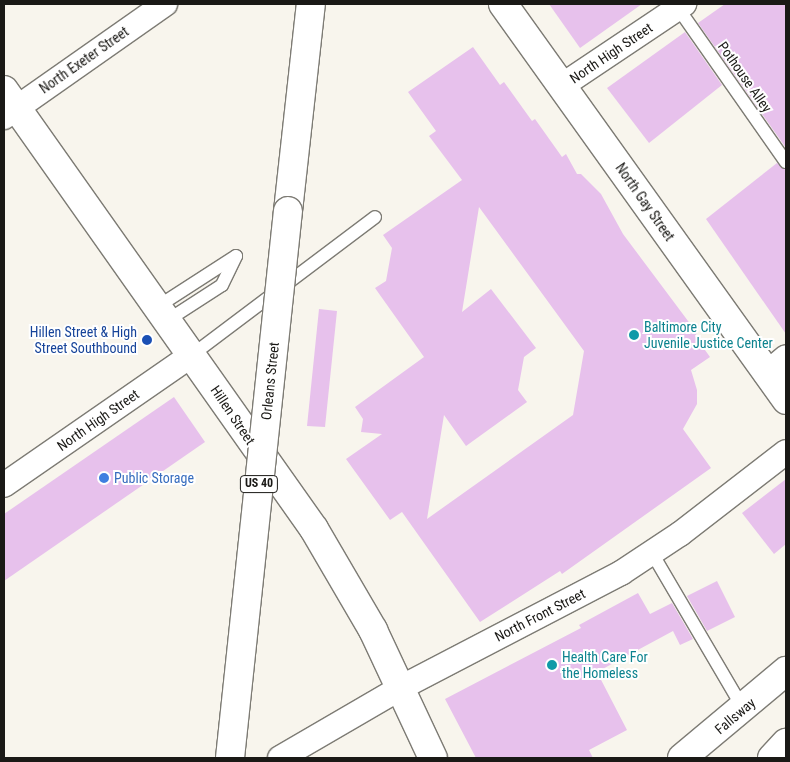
<!DOCTYPE html>
<html>
<head>
<meta charset="utf-8">
<style>
  body { margin:0 }
  #map { position:relative; width:790px; height:762px; overflow:hidden; background:#f8f5ed; font-family:"Roboto Condensed",sans-serif }
  div>[style] { position:absolute }
  .building>* { inset:0; background:#e7c1ec }
  .roads { filter:drop-shadow(1px 0 #7d7b74) drop-shadow(-1px 0 #7d7b74) drop-shadow(0 1px #7d7b74) drop-shadow(0 -1px #7d7b74) }
  .service>* { height:12px; margin:-6px; padding:0 6px; transform-origin:6px; border-radius:6px; background:#fff }
  .minor>* { height:24px; margin:-12px; padding:0 12px; transform-origin:12px; border-radius:12px; background:#fff }
  .secondary>* { height:28px; margin:-14px; padding:0 14px; transform-origin:14px; border-radius:14px; background:#fff }
  .primary>* { height:28px; margin:-14px; padding:0 14px; transform-origin:14px; border-radius:14px; background:#fff }
  .motorway>* { height:28px; margin:-14px; padding:0 14px; transform-origin:14px; border-radius:14px; background:#fff }
  .bridges { filter:drop-shadow(1px 0 #7d7b74) drop-shadow(-1px 0 #7d7b74) drop-shadow(0 1px #7d7b74) drop-shadow(0 -1px #7d7b74) }
  .primary-bridge>* { height:28px; margin:-14px; padding:0 14px; transform-origin:14px; border-radius:14px; background:#fff }
  .dots>* { width:14px; height:14px; translate:-50% -50%; box-sizing:border-box; border:2px solid #fff; border-radius:50% }
  span { translate:-50% -50%; white-space:nowrap; text-align:center; line-height:1.15; -webkit-text-stroke:4px #fff; paint-order:stroke }
  .shield-label span { padding:1px 4px; background:#fff; border:1px solid; border-radius:4px; -webkit-text-stroke-width:0 }
  .shield-label { font-size:12px; color:#1a1916; font-weight:700 }
  .street-label { font-size:14px; color:#1a1916 }
  .culture-label { font-size:14px; color:#0d838f }
  .left { translate:0 -50%; text-align:left }
  .transit-label { font-size:14px; color:#164399 }
  .right { translate:-100% -50%; text-align:right }
  .shop-label { font-size:14px; color:#366cbe }
  .frame { position:absolute; inset:0; border:5px solid #1a1916; pointer-events:none }
</style>
</head>
<body>
<div id="map">
  <div class="building">
    <i style="clip-path:polygon(549px 4px,642px 4px,580px 48px)"></i>
    <i style="clip-path:polygon(725px 4px,786px 4px,786px 148px,698px 23px)"></i>
    <i style="clip-path:polygon(685px 32px,722px 85px,649px 143px,607px 88px)"></i>
    <i style="clip-path:polygon(evenodd,473px 47px,500px 85px,504px 82px,532px 121px,535px 119px,562px 157px,566px 154px,577px 174px,581px 174px,601px 194px,623px 234px,697px 333px,695px 336px,710px 357px,691px 370px,697px 390px,697px 404px,683px 429px,711px 468px,562px 574px,560px 571px,480px 622px,402px 512px,390px 520px,346px 459px,382px 434px,361px 432px,363px 419px,355px 407px,424px 357px,375px 288px,386px 281px,392px 248px,383px 235px,462px 180px,429px 136px,436px 131px,408px 92px,473px 47px,479px 207px,584px 351px,573px 415px,427px 519px,444px 415px,466px 446px,527px 402px,518px 390px,524px 357px,536px 348px,491px 289px,462px 312px,479px 207px)"></i>
    <i style="clip-path:polygon(777px 163px,786px 170px,786px 334px,706px 219px)"></i>
    <i style="clip-path:polygon(319px 309px,337px 311px,325px 427px,307px 426px)"></i>
    <i style="clip-path:polygon(174px 397px,205px 442px,4px 581px,4px 514px)"></i>
    <i style="clip-path:polygon(786px 479px,786px 544px,774px 554px,742px 513px)"></i>
    <i style="clip-path:polygon(717px 581px,735px 617px,707px 631px,687px 596px)"></i>
    <i style="clip-path:polygon(638px 593px,650px 614px,672px 603px,693px 639px,680px 645px,673px 631px,597px 672px,627px 730px,589px 750px,593px 758px,476px 758px,445px 699px,581px 628px,579px 625px)"></i>
  </div>
  <div class="roads">
    <div class="service">
      <i style="left:678px;top:8px;width:188px;rotate:55deg"></i>
      <i style="left:157px;top:307px;width:94px;rotate:-32.8deg"></i>
      <i style="left:168px;top:320px;width:64px;rotate:-32.9deg"></i>
      <i style="left:222px;top:285px;width:32px;rotate:-64deg"></i>
      <i style="left:192px;top:355px;width:229px;rotate:-37deg"></i>
      <i style="left:652px;top:553px;width:180px;rotate:59.6deg"></i>
    </div>
    <div class="minor">
      <i style="left:563px;top:85px;width:146px;rotate:-33.8deg"></i>
      <i style="left:4px;top:117px;width:197px;rotate:-35.1deg"></i>
      <i style="left:766px;top:374px;width:26px;rotate:-40deg"></i>
      <i style="left:4px;top:485px;width:229px;rotate:-34.7deg"></i>
      <i style="left:280px;top:758px;width:141px;rotate:-30.2deg"></i>
      <i style="left:402px;top:687px;width:247px;rotate:-27.5deg"></i>
      <i style="left:621px;top:573px;width:71px;rotate:-33.5deg"></i>
      <i style="left:680px;top:534px;width:134px;rotate:-37.7deg"></i>
    </div>
    <div class="secondary">
      <i style="left:682px;top:758px;width:136px;rotate:-39.9deg"></i>
    </div>
    <div class="primary">
      <i style="left:503px;top:4px;width:487px;rotate:54.4deg"></i>
      <i style="left:4px;top:90px;width:537px;rotate:54.77deg"></i>
      <i style="left:314px;top:529px;width:117px;rotate:59.7deg"></i>
      <i style="left:373px;top:630px;width:141px;rotate:64.9deg"></i>
      <i style="left:288px;top:211px;width:208px;rotate:-83.7deg"></i>
    </div>
    <div class="motorway">
      <i style="left:772px;top:758px;width:21px;rotate:-47deg"></i>
    </div>
  </div>
  <div class="bridges">
    <div class="primary-bridge">
      <i style="left:230px;top:758px;width:550px;rotate:-83.95deg"></i>
    </div>
  </div>
  <div class="dots">
    <i style="left:634px;top:335px;background:#0f9aa8"></i>
    <i style="left:147px;top:340px;background:#1a4fb4"></i>
    <i style="left:104px;top:478px;background:#3f7fe0"></i>
    <i style="left:552px;top:665px;background:#0f9aa8"></i>
  </div>
  <div class="shield-label">
    <span style="left:259px;top:484px">US 40</span>
  </div>
  <div class="street-label">
    <span style="left:611px;top:53px;rotate:-34deg">North High Street</span>
    <span style="left:84px;top:60px;rotate:-35deg">North Exeter Street</span>
    <span style="left:745px;top:77px;rotate:55deg">Pothouse Alley</span>
    <span style="left:645px;top:202px;rotate:55deg">North Gay Street</span>
    <span style="left:270px;top:381px;rotate:-84deg">Orleans Street</span>
    <span style="left:233px;top:415px;rotate:56deg">Hillen Street</span>
    <span style="left:98px;top:420px;rotate:-35deg">North High Street</span>
    <span style="left:540px;top:615px;rotate:-27deg">North Front Street</span>
    <span style="left:735px;top:716px;rotate:-40deg">Fallsway</span>
  </div>
  <div class="culture-label">
    <span class="left" style="left:644px;top:335px">Baltimore City<br>Juvenile Justice Center</span>
    <span class="left" style="left:562px;top:665px">Health Care For<br>the Homeless</span>
  </div>
  <div class="transit-label">
    <span class="right" style="left:137px;top:340px">Hillen Street &amp; High<br>Street Southbound</span>
  </div>
  <div class="shop-label">
    <span class="left" style="left:114px;top:478px">Public Storage</span>
  </div>
  <div class="frame"></div>
</div>
</body>
</html>
